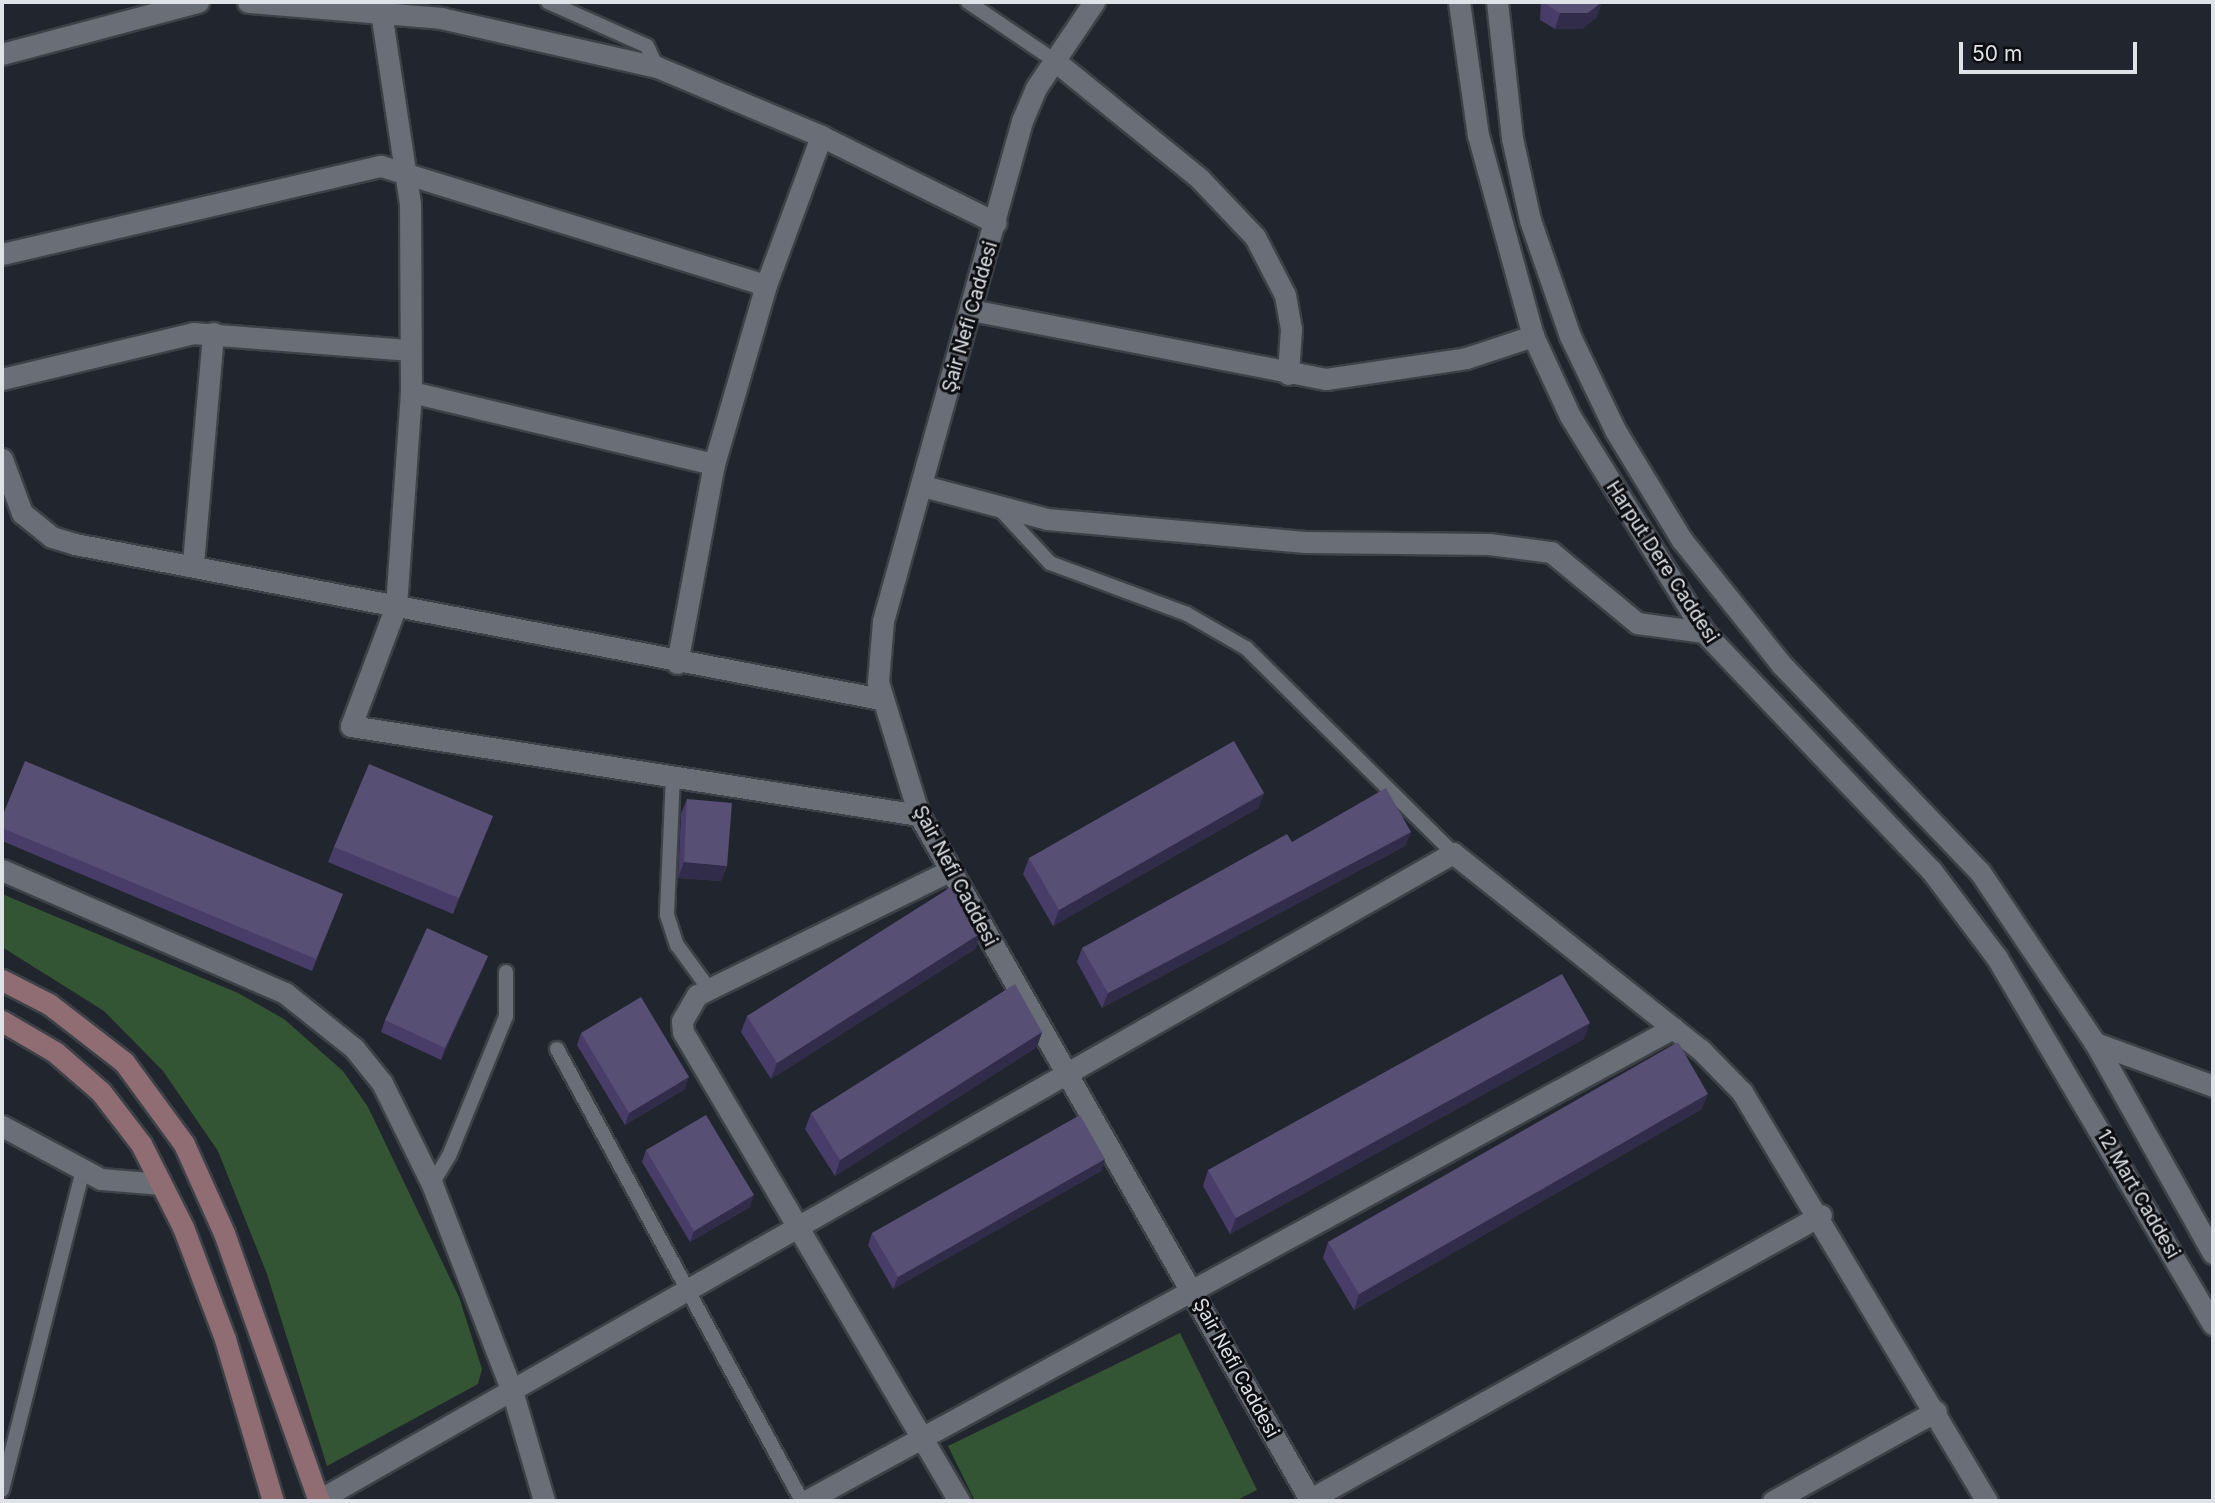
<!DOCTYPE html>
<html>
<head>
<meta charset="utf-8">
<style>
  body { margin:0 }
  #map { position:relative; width:2215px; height:1503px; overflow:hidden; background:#21252d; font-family:Inter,sans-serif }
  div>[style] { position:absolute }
  .green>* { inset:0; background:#345533 }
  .roads { filter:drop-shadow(2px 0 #3d4147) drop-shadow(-2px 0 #3d4147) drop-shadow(0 2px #3d4147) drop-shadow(0 -2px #3d4147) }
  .service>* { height:14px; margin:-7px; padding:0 7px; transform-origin:7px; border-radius:7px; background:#696e77 }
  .minor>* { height:21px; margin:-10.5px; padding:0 10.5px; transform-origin:10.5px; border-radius:10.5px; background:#696e77 }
  .tertiary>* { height:21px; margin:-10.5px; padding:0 10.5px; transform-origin:10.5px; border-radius:10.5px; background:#696e77 }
  .secondary>* { height:21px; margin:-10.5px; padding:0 10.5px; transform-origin:10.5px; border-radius:10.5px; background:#8f6d72 }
  .wall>* { inset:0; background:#473d68 }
  .shaded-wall>* { inset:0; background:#312c4a }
  .building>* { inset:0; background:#584f75 }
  span { translate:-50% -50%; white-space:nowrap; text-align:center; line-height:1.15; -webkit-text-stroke:6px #0c0e11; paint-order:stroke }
  .street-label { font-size:19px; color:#dfe2e7 }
  .frame { position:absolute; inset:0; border:4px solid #dfe2e7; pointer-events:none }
  .scale { position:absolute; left:1959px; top:42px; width:178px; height:32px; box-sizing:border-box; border:4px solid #dfe2e7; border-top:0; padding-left:9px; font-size:21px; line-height:24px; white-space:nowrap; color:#dfe2e7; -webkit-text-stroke:5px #0c0e11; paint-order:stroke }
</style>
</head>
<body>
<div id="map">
  <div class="green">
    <i style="clip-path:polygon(2px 894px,238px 993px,284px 1019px,343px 1071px,368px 1107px,459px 1297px,482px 1369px,478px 1384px,327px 1466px,267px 1274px,218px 1151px,163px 1071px,104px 1011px,2px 947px)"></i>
    <i style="clip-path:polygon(1180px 1333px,1257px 1490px,1235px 1501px,975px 1501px,948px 1446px)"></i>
  </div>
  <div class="roads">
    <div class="service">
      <i style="left:548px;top:2px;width:108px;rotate:24deg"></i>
      <i style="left:647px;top:46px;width:23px;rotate:65deg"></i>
      <i style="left:968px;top:2px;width:105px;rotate:34.1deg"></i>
      <i style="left:1000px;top:509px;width:74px;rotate:47.2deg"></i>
      <i style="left:1050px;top:563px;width:146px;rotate:20.4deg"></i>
      <i style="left:1187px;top:614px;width:68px;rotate:30deg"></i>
      <i style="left:1246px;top:648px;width:291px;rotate:44.7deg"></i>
      <i style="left:673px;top:775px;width:140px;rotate:92.5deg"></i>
      <i style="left:667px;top:915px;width:32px;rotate:72deg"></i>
      <i style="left:677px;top:945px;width:54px;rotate:54deg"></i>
      <i style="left:557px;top:1049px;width:514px;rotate:61.54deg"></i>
      <i style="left:432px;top:1184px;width:33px;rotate:-59deg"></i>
      <i style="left:449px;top:1156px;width:151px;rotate:-67.8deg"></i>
      <i style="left:506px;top:1016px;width:44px;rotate:-90deg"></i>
      <i style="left:2px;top:1490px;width:331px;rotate:-75.8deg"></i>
    </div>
    <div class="minor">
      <i style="left:248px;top:2px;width:194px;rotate:4.7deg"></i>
      <i style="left:441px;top:18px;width:221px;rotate:12.8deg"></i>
      <i style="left:657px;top:67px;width:178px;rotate:22.8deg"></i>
      <i style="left:821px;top:136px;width:195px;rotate:26.4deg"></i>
      <i style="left:381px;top:12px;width:193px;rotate:81.4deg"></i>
      <i style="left:410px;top:203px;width:189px;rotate:89.7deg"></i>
      <i style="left:411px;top:392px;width:215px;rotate:94deg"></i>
      <i style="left:396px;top:606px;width:128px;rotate:110.6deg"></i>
      <i style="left:351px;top:726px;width:575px;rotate:8.91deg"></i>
      <i style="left:2px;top:54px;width:203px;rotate:-14.9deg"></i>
      <i style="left:1055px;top:61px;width:187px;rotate:39.1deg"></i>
      <i style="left:1200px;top:179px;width:80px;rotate:46.5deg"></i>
      <i style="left:1255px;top:237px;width:65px;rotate:62.7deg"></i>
      <i style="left:1285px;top:295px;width:35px;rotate:80deg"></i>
      <i style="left:1291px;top:329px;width:45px;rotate:93.8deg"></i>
      <i style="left:2px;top:254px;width:389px;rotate:-13.1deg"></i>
      <i style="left:381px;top:166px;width:403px;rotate:17.2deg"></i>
      <i style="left:971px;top:310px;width:362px;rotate:11deg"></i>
      <i style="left:1326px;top:379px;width:142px;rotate:-8.5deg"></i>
      <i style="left:1466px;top:358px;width:71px;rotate:-18.2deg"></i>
      <i style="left:2px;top:379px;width:196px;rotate:-13.5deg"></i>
      <i style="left:193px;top:333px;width:218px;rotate:4.5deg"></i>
      <i style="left:411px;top:392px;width:311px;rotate:13.4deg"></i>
      <i style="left:714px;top:464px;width:186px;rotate:-73.8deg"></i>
      <i style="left:766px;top:285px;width:159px;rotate:-69.7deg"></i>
      <i style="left:2px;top:459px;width:58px;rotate:69.7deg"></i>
      <i style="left:22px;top:513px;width:38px;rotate:39deg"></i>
      <i style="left:52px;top:537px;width:24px;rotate:17deg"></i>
      <i style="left:75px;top:544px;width:821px;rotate:10.89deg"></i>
      <i style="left:923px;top:486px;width:128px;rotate:14.9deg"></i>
      <i style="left:1047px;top:519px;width:259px;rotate:5.1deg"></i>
      <i style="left:1305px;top:542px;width:184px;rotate:0.6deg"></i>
      <i style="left:1489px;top:544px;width:63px;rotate:7.4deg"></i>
      <i style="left:1551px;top:552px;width:112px;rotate:39.5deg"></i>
      <i style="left:1637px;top:623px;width:68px;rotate:7.7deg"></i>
      <i style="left:193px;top:563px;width:231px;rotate:-85deg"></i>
      <i style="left:677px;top:663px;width:202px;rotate:-79.5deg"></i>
      <i style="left:2px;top:870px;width:309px;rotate:23.5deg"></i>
      <i style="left:285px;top:993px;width:88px;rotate:38.6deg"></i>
      <i style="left:354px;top:1048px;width:45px;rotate:51.3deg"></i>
      <i style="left:382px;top:1083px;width:113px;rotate:63.7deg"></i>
      <i style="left:432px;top:1184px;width:225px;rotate:68.9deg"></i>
      <i style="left:513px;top:1394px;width:111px;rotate:73.8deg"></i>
      <i style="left:949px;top:871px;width:281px;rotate:153.8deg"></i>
      <i style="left:697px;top:995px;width:30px;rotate:120deg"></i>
      <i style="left:682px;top:1021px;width:11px;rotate:85deg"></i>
      <i style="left:683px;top:1032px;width:544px;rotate:59.52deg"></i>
      <i style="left:2095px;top:1043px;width:126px;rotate:20deg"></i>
      <i style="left:2px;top:1126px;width:112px;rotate:28.2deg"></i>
      <i style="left:101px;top:1179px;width:60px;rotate:4.8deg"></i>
      <i style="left:317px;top:1501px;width:1308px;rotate:-29.7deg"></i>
      <i style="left:1453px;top:853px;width:317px;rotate:38.5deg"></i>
      <i style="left:1701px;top:1050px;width:59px;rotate:45.7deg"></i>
      <i style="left:1742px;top:1092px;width:477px;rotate:59.1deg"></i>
      <i style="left:806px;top:1501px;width:988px;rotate:-28.62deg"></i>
      <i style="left:1307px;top:1501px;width:588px;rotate:-29.09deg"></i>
      <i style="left:1773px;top:1501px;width:186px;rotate:-28.9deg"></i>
    </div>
    <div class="tertiary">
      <i style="left:1094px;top:2px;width:104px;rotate:124deg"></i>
      <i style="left:1036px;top:88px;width:36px;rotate:113deg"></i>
      <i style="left:1022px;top:121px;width:519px;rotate:105.54deg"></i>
      <i style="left:883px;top:621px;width:61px;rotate:94.7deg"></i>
      <i style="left:878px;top:682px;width:139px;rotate:72.9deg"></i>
      <i style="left:919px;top:815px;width:790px;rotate:60.26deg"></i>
      <i style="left:1459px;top:2px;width:134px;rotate:81.9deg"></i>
      <i style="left:1478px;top:135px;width:208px;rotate:74.7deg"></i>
      <i style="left:1533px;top:336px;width:88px;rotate:65.2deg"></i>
      <i style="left:1570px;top:416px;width:254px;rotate:58.2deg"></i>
      <i style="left:1704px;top:632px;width:329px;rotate:46.4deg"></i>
      <i style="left:1931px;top:870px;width:110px;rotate:53.1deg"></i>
      <i style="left:1997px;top:958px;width:425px;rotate:59.5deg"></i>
      <i style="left:1497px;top:2px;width:137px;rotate:83.7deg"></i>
      <i style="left:1512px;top:138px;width:84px;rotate:77.6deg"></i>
      <i style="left:1530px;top:220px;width:123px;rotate:71deg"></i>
      <i style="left:1570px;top:336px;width:104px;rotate:64.4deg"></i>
      <i style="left:1615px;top:430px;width:129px;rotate:58.7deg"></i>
      <i style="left:1682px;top:540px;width:159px;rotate:51.4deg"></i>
      <i style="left:1781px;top:664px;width:288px;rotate:46.3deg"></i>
      <i style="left:1980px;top:872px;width:206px;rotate:56.1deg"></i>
      <i style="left:2095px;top:1043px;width:241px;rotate:60.7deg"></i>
    </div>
    <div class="secondary">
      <i style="left:2px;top:980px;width:53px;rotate:27.1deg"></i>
      <i style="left:49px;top:1004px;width:95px;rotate:37.7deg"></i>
      <i style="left:124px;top:1062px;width:102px;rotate:53.8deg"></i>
      <i style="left:184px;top:1144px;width:98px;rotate:65.8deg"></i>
      <i style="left:224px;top:1233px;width:284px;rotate:70.5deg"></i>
      <i style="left:2px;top:1021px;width:61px;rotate:30.3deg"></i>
      <i style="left:55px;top:1052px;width:61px;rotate:41deg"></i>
      <i style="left:101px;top:1092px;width:66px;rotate:52.4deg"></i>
      <i style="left:141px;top:1144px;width:93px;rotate:63.2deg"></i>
      <i style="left:183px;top:1227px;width:120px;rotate:69.4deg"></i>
      <i style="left:225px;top:1339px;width:169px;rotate:73.5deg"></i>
    </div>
  </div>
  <div class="wall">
    <i style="clip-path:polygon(1541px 2px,1602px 2px,1596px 18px,1582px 29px,1555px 29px,1540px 20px)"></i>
    <i style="clip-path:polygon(1264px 793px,1258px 808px,1053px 926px,1023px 874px,1029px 858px)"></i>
    <i style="clip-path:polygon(687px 799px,727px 866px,721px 881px,678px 878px,681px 814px)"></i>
    <i style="clip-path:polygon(493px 816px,453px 914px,328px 862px,334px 847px)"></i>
    <i style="clip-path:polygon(2px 817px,343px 894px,312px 971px,2px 841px)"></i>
    <i style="clip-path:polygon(1411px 832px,1405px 846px,1102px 1008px,1077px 962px,1082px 948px,1292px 842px)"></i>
    <i style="clip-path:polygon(981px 933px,975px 949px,771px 1079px,741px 1032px,747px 1016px)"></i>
    <i style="clip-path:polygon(488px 956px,483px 968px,441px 1060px,381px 1032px,385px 1020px)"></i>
    <i style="clip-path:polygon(1042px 1032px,1037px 1047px,835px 1176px,805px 1129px,811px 1113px)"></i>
    <i style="clip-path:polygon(581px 1033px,685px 1089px,625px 1125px,577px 1045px)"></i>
    <i style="clip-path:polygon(1584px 1039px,1230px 1234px,1203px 1186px,1208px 1170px)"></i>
    <i style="clip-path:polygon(1702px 1109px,1354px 1310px,1323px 1258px,1328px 1242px)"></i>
    <i style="clip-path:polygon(646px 1150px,750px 1207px,690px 1242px,642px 1162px)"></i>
    <i style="clip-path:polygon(1105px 1159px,1101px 1171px,893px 1289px,868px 1245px,872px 1233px)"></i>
  </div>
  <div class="shaded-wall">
    <i style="clip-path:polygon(1602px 2px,1596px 18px,1582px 29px,1555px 29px,1560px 13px)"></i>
    <i style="clip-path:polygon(1264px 793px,1258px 808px,1053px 926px,1059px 910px)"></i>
    <i style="clip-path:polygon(493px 816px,487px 832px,453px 914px,459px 898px)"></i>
    <i style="clip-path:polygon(1411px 832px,1405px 846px,1102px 1008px,1108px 993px)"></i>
    <i style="clip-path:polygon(684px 862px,727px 866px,721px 881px,678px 878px)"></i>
    <i style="clip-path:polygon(981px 933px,975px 949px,771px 1079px,777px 1063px)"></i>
    <i style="clip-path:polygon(488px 956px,483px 968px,441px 1060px,445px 1048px)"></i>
    <i style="clip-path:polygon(1590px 1023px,1584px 1039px,1230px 1234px,1236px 1218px)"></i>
    <i style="clip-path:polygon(1042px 1032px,1037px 1047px,835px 1176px,840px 1160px)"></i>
    <i style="clip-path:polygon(689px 1077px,685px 1089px,625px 1125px,629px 1113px)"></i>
    <i style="clip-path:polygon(1708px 1094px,1702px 1109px,1354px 1310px,1359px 1294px)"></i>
    <i style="clip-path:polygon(1105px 1159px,1101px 1171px,893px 1289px,898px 1277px)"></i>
    <i style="clip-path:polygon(754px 1195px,750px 1207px,690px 1242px,694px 1231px)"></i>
  </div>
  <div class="building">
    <i style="clip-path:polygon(1546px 2px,1602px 2px,1588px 13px,1560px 13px,1546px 4px)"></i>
    <i style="clip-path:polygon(1234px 741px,1264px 793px,1059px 910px,1029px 858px)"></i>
    <i style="clip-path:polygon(25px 761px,343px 894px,316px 959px,2px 828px,2px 817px)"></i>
    <i style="clip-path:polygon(369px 764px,493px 816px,459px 898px,334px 847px)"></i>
    <i style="clip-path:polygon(1386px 788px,1411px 832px,1108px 993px,1082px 948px,1287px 834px,1292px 842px)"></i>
    <i style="clip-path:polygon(687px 799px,732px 803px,727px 866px,684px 862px)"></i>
    <i style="clip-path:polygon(951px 887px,981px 933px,777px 1063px,747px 1016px)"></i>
    <i style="clip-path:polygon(427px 928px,488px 956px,445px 1048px,385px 1020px)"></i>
    <i style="clip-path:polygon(1562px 974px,1590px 1023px,1236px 1218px,1208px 1170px)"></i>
    <i style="clip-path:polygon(1015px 984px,1042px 1032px,840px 1160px,811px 1113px)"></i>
    <i style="clip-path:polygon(641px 997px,689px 1077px,629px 1113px,581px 1033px)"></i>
    <i style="clip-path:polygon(1678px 1042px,1708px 1094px,1359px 1294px,1328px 1242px)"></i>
    <i style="clip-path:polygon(706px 1115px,754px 1195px,694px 1231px,646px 1150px)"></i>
    <i style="clip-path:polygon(1080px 1115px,1105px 1159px,898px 1277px,872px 1233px)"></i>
  </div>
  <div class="street-label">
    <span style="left:970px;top:317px;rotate:-74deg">Şair Nefi Caddesi</span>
    <span style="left:1662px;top:562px;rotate:57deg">Harput Dere Caddesi</span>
    <span style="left:955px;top:876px;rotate:62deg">Şair Nefi Caddesi</span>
    <span style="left:2138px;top:1194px;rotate:60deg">12 Mart Caddesi</span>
    <span style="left:1236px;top:1368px;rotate:61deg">Şair Nefi Caddesi</span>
  </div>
  <div class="frame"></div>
  <div class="scale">50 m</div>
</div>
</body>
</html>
